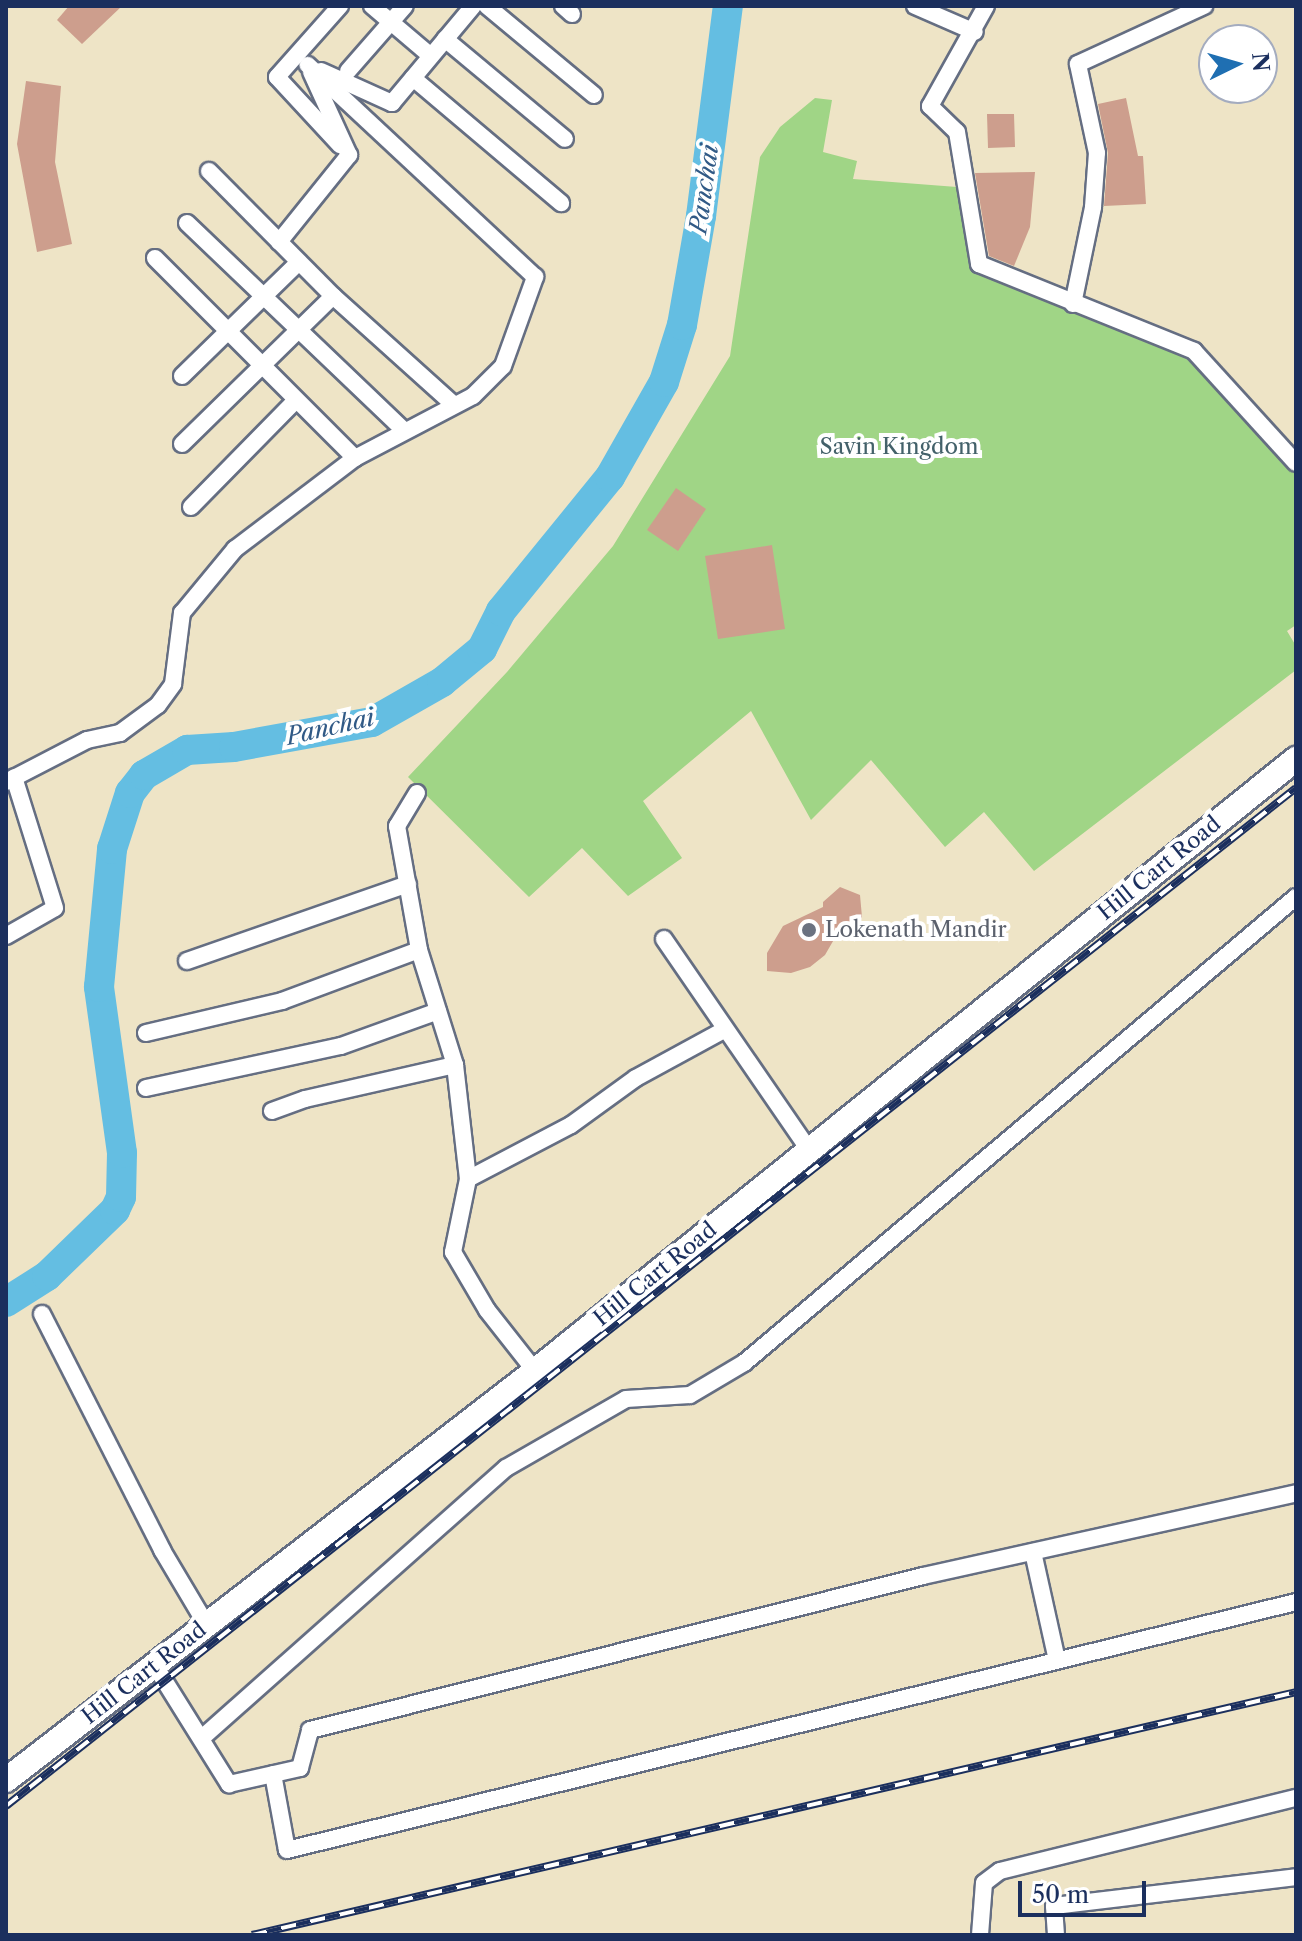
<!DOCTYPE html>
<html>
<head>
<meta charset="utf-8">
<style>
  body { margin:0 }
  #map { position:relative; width:1302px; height:1941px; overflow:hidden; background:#eee4c6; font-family:"Libre Caslon Text",serif }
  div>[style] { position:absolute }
  .green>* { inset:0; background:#a0d586 }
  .river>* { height:30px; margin:-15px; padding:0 15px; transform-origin:15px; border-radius:15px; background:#64bee2 }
  .building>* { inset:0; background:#cd9e8d }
  .roads { filter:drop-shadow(2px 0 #656e82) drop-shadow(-2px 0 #656e82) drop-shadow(0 2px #656e82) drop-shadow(0 -2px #656e82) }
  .minor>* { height:16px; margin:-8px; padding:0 8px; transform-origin:8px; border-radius:8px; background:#fff }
  .highway>* { height:24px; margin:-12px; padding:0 12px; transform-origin:12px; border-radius:12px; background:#fff }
  .rail>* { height:8px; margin-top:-4px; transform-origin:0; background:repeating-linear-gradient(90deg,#fff 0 15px,#1b2f5e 0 30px); box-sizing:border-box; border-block:2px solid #1b2f5e }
  .dots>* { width:22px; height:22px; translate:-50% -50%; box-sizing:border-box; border:4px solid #fff; border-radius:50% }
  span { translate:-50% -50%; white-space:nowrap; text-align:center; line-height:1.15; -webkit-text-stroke:8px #fff; paint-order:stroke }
  .park-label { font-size:22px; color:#43616a }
  .street-label { font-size:22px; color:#1b2f5e }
  .worship-label { font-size:22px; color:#5b616d }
  .left { translate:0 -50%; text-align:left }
  .water-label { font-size:24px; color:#315a86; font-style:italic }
  .frame { position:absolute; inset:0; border:8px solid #1b2f5e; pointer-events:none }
  .north { position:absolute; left:1198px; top:24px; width:80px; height:80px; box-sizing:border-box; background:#fff; border:2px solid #a4acbf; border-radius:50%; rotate:85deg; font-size:22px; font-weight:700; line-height:32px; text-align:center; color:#1b2f5e }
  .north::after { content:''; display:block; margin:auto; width:28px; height:36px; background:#1f6fb2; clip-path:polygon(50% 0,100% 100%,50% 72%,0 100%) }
  .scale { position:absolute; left:1018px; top:1881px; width:128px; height:36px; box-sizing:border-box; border:4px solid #1b2f5e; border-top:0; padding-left:10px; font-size:24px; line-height:28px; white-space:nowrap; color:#1b2f5e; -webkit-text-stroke:6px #fff; paint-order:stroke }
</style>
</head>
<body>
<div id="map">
  <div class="green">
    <i style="clip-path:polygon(815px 98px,832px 100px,823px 152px,857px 161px,853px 179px,957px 187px,963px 194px,973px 272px,1189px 353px,1296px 472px,1296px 625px,1287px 631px,1296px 646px,1296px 670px,1034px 871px,984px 812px,945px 847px,871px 760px,811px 820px,751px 711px,643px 801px,682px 858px,628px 896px,582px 848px,529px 897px,408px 777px,507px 672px,613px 546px,730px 356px,760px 157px,780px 127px)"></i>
  </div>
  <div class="river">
    <i style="left:6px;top:1302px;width:49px;rotate:-32.4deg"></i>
    <i style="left:47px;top:1276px;width:95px;rotate:-44.1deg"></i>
    <i style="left:115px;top:1210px;width:14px;rotate:-65deg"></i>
    <i style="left:121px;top:1197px;width:44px;rotate:-88.7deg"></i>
    <i style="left:122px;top:1153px;width:168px;rotate:-97.9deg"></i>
    <i style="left:99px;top:987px;width:139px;rotate:-84.6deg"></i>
    <i style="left:112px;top:849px;width:59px;rotate:-72.2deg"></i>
    <i style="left:130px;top:793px;width:23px;rotate:-52deg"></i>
    <i style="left:144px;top:775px;width:50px;rotate:-30.2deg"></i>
    <i style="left:187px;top:750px;width:47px;rotate:-3.7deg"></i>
    <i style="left:234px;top:747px;width:140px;rotate:-10.3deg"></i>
    <i style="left:372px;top:722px;width:81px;rotate:-29.7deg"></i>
    <i style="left:442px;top:682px;width:52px;rotate:-39.5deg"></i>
    <i style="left:482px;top:649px;width:42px;rotate:-63.4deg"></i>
    <i style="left:501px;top:611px;width:173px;rotate:-50.9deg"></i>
    <i style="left:610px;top:477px;width:109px;rotate:-60.4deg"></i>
    <i style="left:664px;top:382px;width:60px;rotate:-72.5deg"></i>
    <i style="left:682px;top:325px;width:111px;rotate:-80.1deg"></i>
    <i style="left:701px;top:216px;width:212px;rotate:-82.7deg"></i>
  </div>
  <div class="building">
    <i style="clip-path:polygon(69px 6px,122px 6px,82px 44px,57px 20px)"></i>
    <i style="clip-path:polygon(26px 81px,61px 86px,55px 162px,72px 244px,37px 252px,17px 144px)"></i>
    <i style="clip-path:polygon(1126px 98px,1138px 156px,1143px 156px,1146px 204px,1104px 206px,1108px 153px,1098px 104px)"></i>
    <i style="clip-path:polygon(987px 114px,1014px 114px,1015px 147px,988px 148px)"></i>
    <i style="clip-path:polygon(1035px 172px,1030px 227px,1014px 266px,989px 256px,975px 173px)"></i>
    <i style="clip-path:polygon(676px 488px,706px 509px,678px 551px,647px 530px)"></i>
    <i style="clip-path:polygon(772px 545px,785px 629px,718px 639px,705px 556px)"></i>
    <i style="clip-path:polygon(840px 887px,860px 895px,862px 917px,847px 931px,840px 929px,825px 955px,810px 967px,791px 973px,767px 971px,767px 953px,783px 926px,823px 907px,823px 902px)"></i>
  </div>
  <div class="roads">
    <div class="minor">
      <i style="left:340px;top:6px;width:95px;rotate:131.6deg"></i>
      <i style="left:277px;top:77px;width:93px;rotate:47.2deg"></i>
      <i style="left:372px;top:6px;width:77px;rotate:40.3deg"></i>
      <i style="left:487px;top:6px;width:139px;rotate:39.8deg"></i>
      <i style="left:563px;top:6px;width:12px;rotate:42deg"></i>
      <i style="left:915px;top:6px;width:65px;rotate:23.4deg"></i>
      <i style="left:986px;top:6px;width:115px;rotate:119.2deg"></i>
      <i style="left:930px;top:106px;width:37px;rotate:44deg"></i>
      <i style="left:957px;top:132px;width:134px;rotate:80.5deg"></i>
      <i style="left:979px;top:264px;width:232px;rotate:22deg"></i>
      <i style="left:1194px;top:351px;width:151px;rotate:47.7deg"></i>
      <i style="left:445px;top:39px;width:156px;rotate:39.8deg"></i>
      <i style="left:321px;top:71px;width:78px;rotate:24.3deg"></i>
      <i style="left:392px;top:103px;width:126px;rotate:-50.1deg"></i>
      <i style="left:348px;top:71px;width:86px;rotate:-48.8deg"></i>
      <i style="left:413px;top:78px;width:194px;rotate:40.2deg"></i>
      <i style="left:209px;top:171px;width:176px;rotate:45.2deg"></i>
      <i style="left:333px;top:296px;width:163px;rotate:42deg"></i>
      <i style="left:187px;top:223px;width:301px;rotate:43.7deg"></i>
      <i style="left:279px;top:242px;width:112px;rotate:-51.2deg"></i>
      <i style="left:349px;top:155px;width:91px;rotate:-114.6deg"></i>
      <i style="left:155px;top:258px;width:283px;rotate:45deg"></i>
      <i style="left:1073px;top:304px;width:99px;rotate:-78.3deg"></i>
      <i style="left:1093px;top:207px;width:54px;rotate:-85.8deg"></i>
      <i style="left:1097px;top:153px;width:91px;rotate:-102.1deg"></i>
      <i style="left:1078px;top:64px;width:139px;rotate:-24.7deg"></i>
      <i style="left:182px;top:376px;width:163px;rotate:-44.3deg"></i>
      <i style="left:182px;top:444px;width:211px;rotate:-44.4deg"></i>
      <i style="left:191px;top:507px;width:148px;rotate:-45.5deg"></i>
      <i style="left:6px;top:782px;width:91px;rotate:-27.4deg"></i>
      <i style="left:87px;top:740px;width:34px;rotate:-12deg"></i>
      <i style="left:120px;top:733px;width:47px;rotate:-36.4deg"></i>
      <i style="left:158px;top:705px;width:26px;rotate:-54deg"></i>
      <i style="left:173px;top:684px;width:72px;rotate:-82.8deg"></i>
      <i style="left:182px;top:613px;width:83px;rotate:-50.4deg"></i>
      <i style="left:235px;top:549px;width:151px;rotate:-37.2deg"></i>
      <i style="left:355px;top:458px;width:133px;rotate:-27.7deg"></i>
      <i style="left:473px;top:396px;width:42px;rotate:-45deg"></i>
      <i style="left:503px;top:366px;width:95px;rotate:-70.2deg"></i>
      <i style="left:535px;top:277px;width:311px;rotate:-137deg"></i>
      <i style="left:417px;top:793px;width:39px;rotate:121deg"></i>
      <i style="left:397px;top:826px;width:126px;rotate:79.9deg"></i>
      <i style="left:419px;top:950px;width:121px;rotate:72.6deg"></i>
      <i style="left:455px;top:1065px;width:115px;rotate:83.5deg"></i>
      <i style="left:468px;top:1179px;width:75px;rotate:101.6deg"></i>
      <i style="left:453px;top:1252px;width:67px;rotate:59.6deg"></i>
      <i style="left:487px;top:1310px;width:78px;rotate:51.8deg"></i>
      <i style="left:6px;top:936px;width:56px;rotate:-29.7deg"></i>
      <i style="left:55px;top:908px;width:137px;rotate:-107.4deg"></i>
      <i style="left:664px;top:939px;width:256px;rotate:55.5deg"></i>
      <i style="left:187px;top:961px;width:234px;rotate:-19.2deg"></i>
      <i style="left:146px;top:1033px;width:140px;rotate:-13.2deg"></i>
      <i style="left:282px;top:1001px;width:146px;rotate:-20.4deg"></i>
      <i style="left:146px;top:1088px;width:199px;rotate:-12.2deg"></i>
      <i style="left:341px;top:1046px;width:103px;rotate:-19.8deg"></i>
      <i style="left:272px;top:1111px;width:35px;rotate:-20deg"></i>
      <i style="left:305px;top:1099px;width:154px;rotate:-12.8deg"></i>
      <i style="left:468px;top:1179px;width:116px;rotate:-27.7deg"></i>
      <i style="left:571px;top:1125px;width:80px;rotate:-35.9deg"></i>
      <i style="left:636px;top:1078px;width:100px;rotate:-28.6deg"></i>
      <i style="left:42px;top:1314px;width:265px;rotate:63deg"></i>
      <i style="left:162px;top:1550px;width:86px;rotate:59.3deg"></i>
      <i style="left:1033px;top:1552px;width:111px;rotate:77.5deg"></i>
      <i style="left:154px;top:1664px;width:142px;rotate:58deg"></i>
      <i style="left:229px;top:1784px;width:73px;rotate:-12.7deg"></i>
      <i style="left:300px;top:1768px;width:39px;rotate:-75deg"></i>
      <i style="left:310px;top:1730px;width:632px;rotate:-14.1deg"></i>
      <i style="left:923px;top:1576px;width:382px;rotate:-12.5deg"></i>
      <i style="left:203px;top:1737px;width:405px;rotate:-41.6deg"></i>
      <i style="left:506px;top:1468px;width:138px;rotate:-29.9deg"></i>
      <i style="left:626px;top:1399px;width:64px;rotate:-3.6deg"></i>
      <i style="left:690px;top:1395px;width:63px;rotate:-30.7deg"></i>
      <i style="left:744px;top:1363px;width:722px;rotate:-40.17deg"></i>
      <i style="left:273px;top:1774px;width:77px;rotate:79.6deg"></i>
      <i style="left:287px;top:1850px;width:1039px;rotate:-13.81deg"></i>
      <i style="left:980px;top:1935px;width:52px;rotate:-85.6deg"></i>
      <i style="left:984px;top:1883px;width:20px;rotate:-37deg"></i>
      <i style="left:1000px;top:1871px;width:305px;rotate:-13.9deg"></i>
      <i style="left:1056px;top:1935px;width:29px;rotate:-94deg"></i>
      <i style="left:1054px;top:1906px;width:244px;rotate:-6.8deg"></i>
    </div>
    <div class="highway">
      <i style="left:6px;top:1780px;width:669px;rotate:-37.71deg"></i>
      <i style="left:535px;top:1371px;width:977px;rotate:-38.81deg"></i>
    </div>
  </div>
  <div class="rail">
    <i style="left:6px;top:1806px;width:1643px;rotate:-38.28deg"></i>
    <i style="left:252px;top:1935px;width:1072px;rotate:-13.1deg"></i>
  </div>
  <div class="dots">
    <i style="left:809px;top:930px;background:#6b7280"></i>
  </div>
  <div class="park-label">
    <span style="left:899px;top:447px">Savin Kingdom</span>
  </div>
  <div class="street-label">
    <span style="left:1159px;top:868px;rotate:-39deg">Hill Cart Road</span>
    <span style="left:655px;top:1274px;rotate:-39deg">Hill Cart Road</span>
    <span style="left:144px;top:1673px;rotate:-38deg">Hill Cart Road</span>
  </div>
  <div class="worship-label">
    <span class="left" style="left:825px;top:930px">Lokenath Mandir</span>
  </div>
  <div class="water-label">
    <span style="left:704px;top:189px;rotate:-82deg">Panchai</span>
    <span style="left:330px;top:727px;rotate:-13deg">Panchai</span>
  </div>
  <div class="frame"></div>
  <div class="north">N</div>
  <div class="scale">50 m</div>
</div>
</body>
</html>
